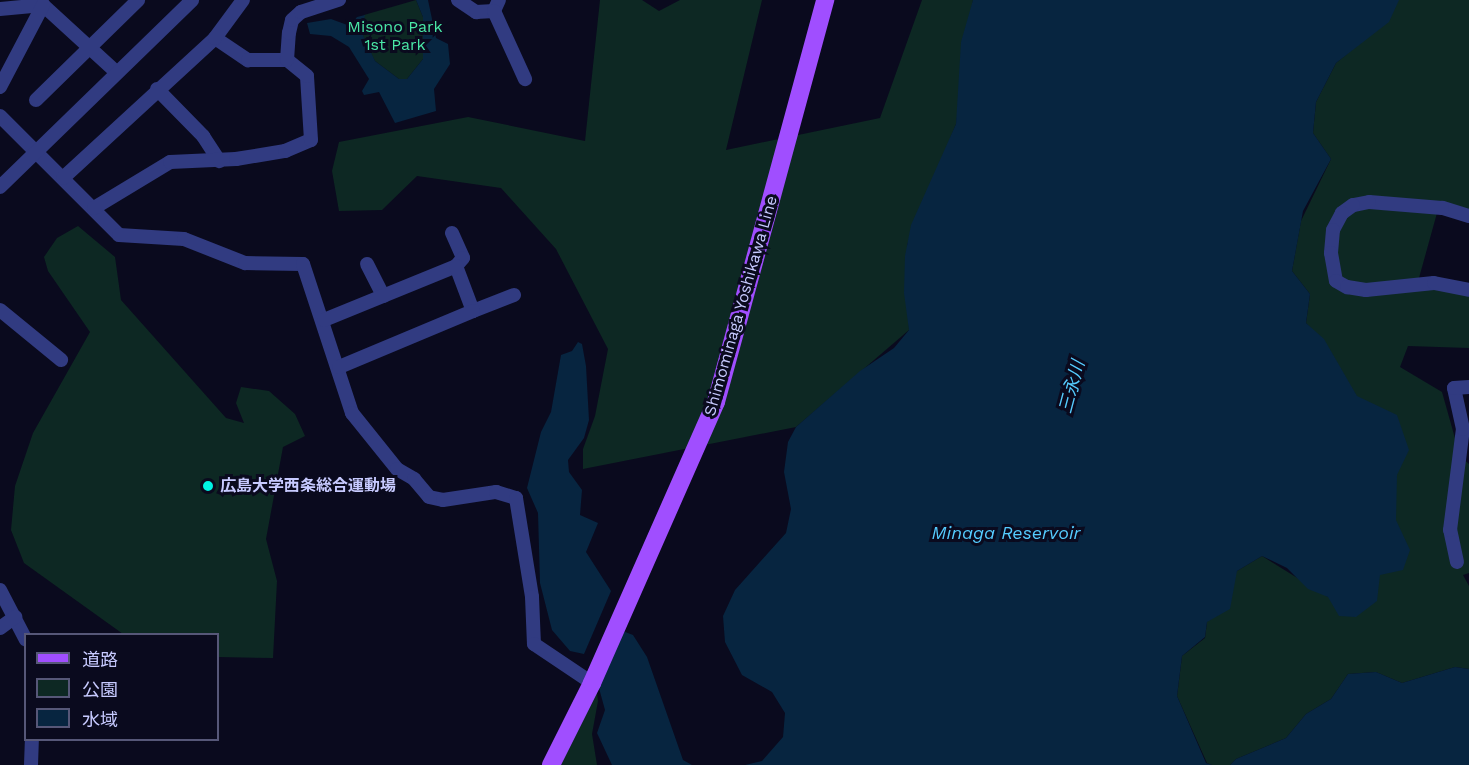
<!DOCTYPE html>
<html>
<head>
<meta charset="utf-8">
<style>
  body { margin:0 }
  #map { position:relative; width:1469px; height:765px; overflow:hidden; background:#0a0a1e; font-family:"Work Sans","Noto Sans JP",sans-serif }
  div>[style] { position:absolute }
  .green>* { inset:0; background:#0d2823 }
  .water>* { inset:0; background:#072540 }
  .minor>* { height:14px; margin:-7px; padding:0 7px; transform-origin:7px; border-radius:7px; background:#313b81 }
  .major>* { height:18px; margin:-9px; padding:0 9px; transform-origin:9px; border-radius:9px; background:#a04eff }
  .dots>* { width:16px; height:16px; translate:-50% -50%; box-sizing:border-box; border:3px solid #0a0a1e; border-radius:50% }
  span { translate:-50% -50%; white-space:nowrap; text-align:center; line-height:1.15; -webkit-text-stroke:6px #0a0a1e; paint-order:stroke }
  .park-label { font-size:16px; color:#4ae8a7 }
  .street-label { font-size:16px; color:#c7caff }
  .poi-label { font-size:16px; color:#c7caff; font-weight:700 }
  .left { translate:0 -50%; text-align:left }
  .water-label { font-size:18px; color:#5cf; font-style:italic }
  .legend { position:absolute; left:24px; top:633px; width:195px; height:108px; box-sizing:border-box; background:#0a0a1e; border:2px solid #565778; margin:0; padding:8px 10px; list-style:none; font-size:18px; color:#c7caff }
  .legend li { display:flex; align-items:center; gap:12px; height:30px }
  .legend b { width:30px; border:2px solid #565778 }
</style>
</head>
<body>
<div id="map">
  <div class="green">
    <i style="clip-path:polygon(416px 0,423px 17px,423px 59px,407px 79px,399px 79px,375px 61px,366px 45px,361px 30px,364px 15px)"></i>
    <i style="clip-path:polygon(600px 0,642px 0,659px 11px,680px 0,762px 0,726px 150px,880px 118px,922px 0,973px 0,956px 124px,907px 245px,909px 330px,796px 427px,583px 469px,583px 449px,595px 416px,608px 349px,556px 249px,501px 188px,417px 176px,382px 210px,339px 211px,332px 171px,339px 142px,468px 117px,585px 141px)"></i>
    <i style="clip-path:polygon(1397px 0,1469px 0,1469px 221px,1437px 213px,1419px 278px,1469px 296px,1469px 348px,1408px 346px,1400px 367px,1442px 392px,1460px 456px,1469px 464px,1469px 573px,1463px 575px,1469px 586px,1469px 669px,1455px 667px,1402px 683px,1376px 672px,1348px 674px,1331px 699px,1306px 714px,1286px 738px,1236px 759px,1230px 765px,1212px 765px,1207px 763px,1177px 696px,1182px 656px,1205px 638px,1207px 622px,1237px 571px,1262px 556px,1328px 597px,1357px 397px,1328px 347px,1306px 323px,1310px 294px,1292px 271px,1301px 221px,1331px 159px,1313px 133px,1316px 102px,1336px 63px,1363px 41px)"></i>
    <i style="clip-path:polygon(78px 226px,115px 257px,121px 300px,226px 418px,244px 423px,236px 403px,241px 387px,269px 391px,295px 414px,305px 436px,283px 447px,266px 539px,277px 581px,273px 658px,218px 657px,218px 634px,123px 634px,24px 563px,11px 530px,15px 486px,33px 433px,90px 332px,48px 271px,44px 257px,57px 238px)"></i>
    <i style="clip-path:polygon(596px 685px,598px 701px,592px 734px,597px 765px,561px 765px)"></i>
  </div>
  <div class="water">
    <i style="clip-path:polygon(416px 0,428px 0,436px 38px,448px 44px,450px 64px,434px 89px,436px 111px,395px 123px,379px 92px,364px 95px,362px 91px,369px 79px,349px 47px,331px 36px,310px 34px,307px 23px,331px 19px,350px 26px,357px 17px,365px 15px,361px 31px,375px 61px,399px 79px,407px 79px,423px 59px,423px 17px)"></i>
    <i style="clip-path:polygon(973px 0,1399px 0,1389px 22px,1336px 63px,1316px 102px,1313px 133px,1331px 159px,1303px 211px,1292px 271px,1310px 294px,1306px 323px,1324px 339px,1357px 396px,1397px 415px,1409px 450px,1397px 475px,1396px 520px,1410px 550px,1403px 570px,1380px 575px,1377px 601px,1356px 617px,1339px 616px,1328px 597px,1308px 589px,1287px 568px,1262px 556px,1237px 571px,1230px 609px,1207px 622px,1205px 637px,1182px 656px,1177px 696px,1206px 763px,1212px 765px,745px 765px,762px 761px,783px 737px,785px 713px,772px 692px,742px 675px,725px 642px,723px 616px,735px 590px,786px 533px,791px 509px,784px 472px,788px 442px,796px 427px,860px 371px,894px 348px,909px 330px,904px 293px,905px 256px,911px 225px,956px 124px,961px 42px)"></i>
    <i style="clip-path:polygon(578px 342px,582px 344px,586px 366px,589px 420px,584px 438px,568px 460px,569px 472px,582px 490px,580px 515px,598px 523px,586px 552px,611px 591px,584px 654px,570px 651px,552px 630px,540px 583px,538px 513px,527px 488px,541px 432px,551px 412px,561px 355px,572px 351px)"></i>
    <i style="clip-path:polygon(620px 630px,633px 635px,647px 657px,683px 760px,692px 765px,612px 765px,597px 733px,605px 710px,597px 681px)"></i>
    <i style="clip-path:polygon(1455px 667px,1469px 669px,1469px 765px,1230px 765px,1236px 759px,1286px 738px,1306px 714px,1331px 699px,1348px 674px,1376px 672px,1402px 683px)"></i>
  </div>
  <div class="minor">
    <i style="left:458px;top:0;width:22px;rotate:34deg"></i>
    <i style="left:476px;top:12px;width:18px;rotate:-3deg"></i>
    <i style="left:494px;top:11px;width:12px;rotate:-66deg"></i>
    <i style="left:43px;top:5px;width:99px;rotate:42.5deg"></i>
    <i style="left:0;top:9px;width:43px;rotate:-5.3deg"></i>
    <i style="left:494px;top:11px;width:75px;rotate:65.5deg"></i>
    <i style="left:215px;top:38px;width:40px;rotate:34deg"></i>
    <i style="left:248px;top:60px;width:39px"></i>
    <i style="left:0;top:87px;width:93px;rotate:-62.3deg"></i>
    <i style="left:157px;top:89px;width:66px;rotate:45.6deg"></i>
    <i style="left:203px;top:136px;width:30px;rotate:57deg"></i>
    <i style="left:36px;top:100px;width:143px;rotate:-44.4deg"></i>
    <i style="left:0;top:116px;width:168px;rotate:45deg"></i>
    <i style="left:119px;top:235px;width:65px;rotate:3.5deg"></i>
    <i style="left:184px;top:239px;width:66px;rotate:21.5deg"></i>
    <i style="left:245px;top:263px;width:58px;rotate:1deg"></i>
    <i style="left:303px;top:264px;width:157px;rotate:71.8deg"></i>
    <i style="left:352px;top:413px;width:72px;rotate:51.2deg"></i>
    <i style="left:397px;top:469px;width:20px;rotate:30deg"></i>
    <i style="left:414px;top:479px;width:23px;rotate:50deg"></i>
    <i style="left:429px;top:497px;width:14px;rotate:12deg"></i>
    <i style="left:443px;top:500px;width:54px;rotate:-8.6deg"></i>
    <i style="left:496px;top:492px;width:21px;rotate:17deg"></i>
    <i style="left:516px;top:498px;width:100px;rotate:80.8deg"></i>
    <i style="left:532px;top:597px;width:47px;rotate:87.6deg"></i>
    <i style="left:534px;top:644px;width:70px;rotate:33.9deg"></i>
    <i style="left:63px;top:178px;width:207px;rotate:-42.6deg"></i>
    <i style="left:215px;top:38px;width:47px;rotate:-53.6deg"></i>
    <i style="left:0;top:187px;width:268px;rotate:-44.2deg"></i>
    <i style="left:94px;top:208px;width:89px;rotate:-31.2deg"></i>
    <i style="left:170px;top:162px;width:66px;rotate:-2.6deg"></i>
    <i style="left:236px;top:159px;width:50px;rotate:-9.3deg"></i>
    <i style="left:285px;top:151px;width:28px;rotate:-23deg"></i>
    <i style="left:311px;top:140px;width:64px;rotate:-93.6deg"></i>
    <i style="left:307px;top:76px;width:26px;rotate:-141deg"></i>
    <i style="left:287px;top:60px;width:27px;rotate:-86deg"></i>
    <i style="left:289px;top:33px;width:13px;rotate:-77deg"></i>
    <i style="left:292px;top:20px;width:12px;rotate:-42deg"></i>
    <i style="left:301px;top:12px;width:40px;rotate:-18deg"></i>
    <i style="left:1469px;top:216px;width:28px;rotate:-163deg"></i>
    <i style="left:1442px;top:208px;width:73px;rotate:-175.3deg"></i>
    <i style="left:1369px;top:202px;width:16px;rotate:169deg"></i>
    <i style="left:1353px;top:205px;width:14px;rotate:144deg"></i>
    <i style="left:1342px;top:213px;width:19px;rotate:118deg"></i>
    <i style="left:1333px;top:230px;width:23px;rotate:95deg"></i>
    <i style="left:1331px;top:253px;width:28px;rotate:80deg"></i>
    <i style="left:1336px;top:281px;width:13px;rotate:29deg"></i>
    <i style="left:1347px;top:287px;width:19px;rotate:9deg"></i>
    <i style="left:1366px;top:290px;width:68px;rotate:-5.9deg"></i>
    <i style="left:1434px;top:283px;width:36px;rotate:11deg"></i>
    <i style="left:452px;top:233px;width:27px;rotate:66deg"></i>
    <i style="left:463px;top:258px;width:11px;rotate:131deg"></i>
    <i style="left:367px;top:264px;width:36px;rotate:63deg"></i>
    <i style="left:0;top:310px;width:79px;rotate:39.3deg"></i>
    <i style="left:473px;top:311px;width:44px;rotate:-21.3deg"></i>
    <i style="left:324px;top:320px;width:143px;rotate:-22.2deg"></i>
    <i style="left:456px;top:266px;width:48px;rotate:69.3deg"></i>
    <i style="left:473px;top:311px;width:145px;rotate:157.3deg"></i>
    <i style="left:1457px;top:562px;width:33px;rotate:-102deg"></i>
    <i style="left:1450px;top:530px;width:102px;rotate:-82.7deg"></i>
    <i style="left:1463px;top:429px;width:42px;rotate:-102.4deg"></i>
    <i style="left:1454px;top:388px;width:15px;rotate:-4deg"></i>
    <i style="left:0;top:590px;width:56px;rotate:62.5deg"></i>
    <i style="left:0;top:628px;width:19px;rotate:-36deg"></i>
    <i style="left:31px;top:765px;width:25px;rotate:-88deg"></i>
  </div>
  <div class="major">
    <i style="left:551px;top:765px;width:92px;rotate:-63.4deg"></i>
    <i style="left:592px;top:683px;width:307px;rotate:-66.2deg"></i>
    <i style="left:716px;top:402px;width:417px;rotate:-74.8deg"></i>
  </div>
  <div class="dots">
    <i style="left:208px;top:486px;background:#00f2e3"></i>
  </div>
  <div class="park-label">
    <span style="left:395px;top:36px">Misono Park<br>1st Park</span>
  </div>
  <div class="street-label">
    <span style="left:741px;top:306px;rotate:-74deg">Shimominaga Yoshikawa Line</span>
  </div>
  <div class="poi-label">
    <span class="left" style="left:220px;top:486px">広島大学西条総合運動場</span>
  </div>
  <div class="water-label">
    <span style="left:1072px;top:387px;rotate:-75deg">三永川</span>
    <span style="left:1006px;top:533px">Minaga Reservoir</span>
  </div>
  <ul class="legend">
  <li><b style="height:8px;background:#a04eff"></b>道路</li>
  <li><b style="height:16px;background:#0d2823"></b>公園</li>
  <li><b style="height:16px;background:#072540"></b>水域</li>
  </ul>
</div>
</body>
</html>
